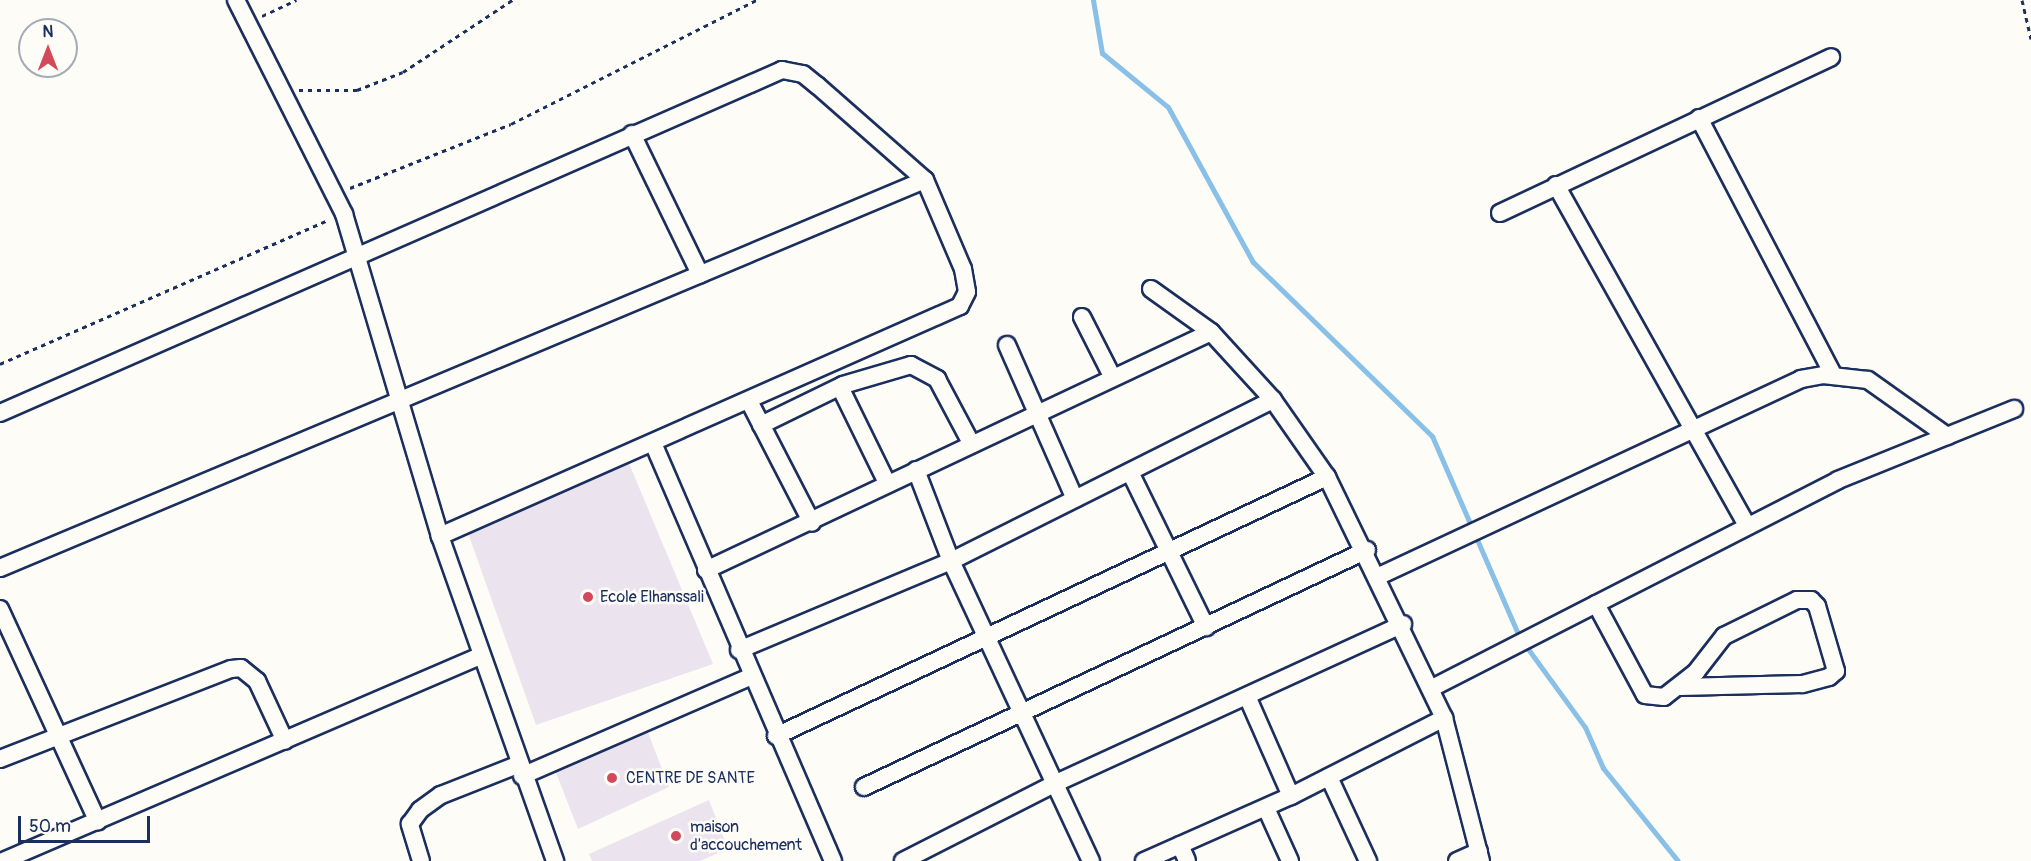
<!DOCTYPE html>
<html>
<head>
<meta charset="utf-8">
<style>
  body { margin:0 }
  #map { position:relative; width:2031px; height:861px; overflow:hidden; background:#fdfcf7; font-family:Pangolin,sans-serif }
  div>[style] { position:absolute }
  .built>* { inset:0; background:#ebe3ee }
  .stream>* { height:5px; margin:-2.5px; padding:0 2.5px; transform-origin:2.5px; border-radius:2.5px; background:#89c0e7 }
  .path>* { height:3px; margin-top:-1.5px; transform-origin:0; background:repeating-linear-gradient(90deg,#1b2f5e 0 4.5px,transparent 0 9px) }
  .roads { filter:drop-shadow(2px 0 #1b2f5e) drop-shadow(-2px 0 #1b2f5e) drop-shadow(0 2px #1b2f5e) drop-shadow(0 -2px #1b2f5e) }
  .minor>* { height:16px; margin:-8px; padding:0 8px; transform-origin:8px; border-radius:8px; background:#fdfcf7 }
  .dots>* { width:16px; height:16px; translate:-50% -50%; box-sizing:border-box; border:3px solid #fdfcf7; border-radius:50% }
  span { translate:-50% -50%; white-space:nowrap; text-align:center; line-height:1.15; -webkit-text-stroke:5px #fdfcf7; paint-order:stroke }
  .poi-label { font-size:16px; color:#1b2f5e }
  .left { translate:0 -50%; text-align:left }
  .north { position:absolute; left:18px; top:18px; width:60px; height:60px; box-sizing:border-box; background:#fdfcf7; border:2px solid #a3aaba; border-radius:50%; rotate:0deg; font-size:16px; font-weight:700; line-height:24px; text-align:center; color:#1b2f5e }
  .north::after { content:''; display:block; margin:auto; width:21px; height:27px; background:#d1495b; clip-path:polygon(50% 0,100% 100%,50% 72%,0 100%) }
  .scale { position:absolute; left:18px; top:816px; width:132px; height:27px; box-sizing:border-box; border:3px solid #1b2f5e; border-top:0; padding-left:8px; font-size:18px; line-height:21px; white-space:nowrap; color:#1b2f5e; -webkit-text-stroke:4px #fdfcf7; paint-order:stroke }
</style>
</head>
<body>
<div id="map">
  <div class="built">
    <i style="clip-path:polygon(628px 461px,713px 664px,536px 725px,467px 530px)"></i>
    <i style="clip-path:polygon(647px 730px,669px 787px,578px 829px,555px 770px)"></i>
    <i style="clip-path:polygon(709px 800px,728px 849px,700px 861px,592px 861px,589px 854px)"></i>
  </div>
  <div class="stream">
    <i style="left:1093px;top:0;width:54px;rotate:80.4deg"></i>
    <i style="left:1102px;top:53px;width:85px;rotate:39.3deg"></i>
    <i style="left:1168px;top:107px;width:177px;rotate:61.3deg"></i>
    <i style="left:1253px;top:262px;width:250px;rotate:44.2deg"></i>
    <i style="left:1432px;top:436px;width:220px;rotate:66.5deg"></i>
    <i style="left:1520px;top:638px;width:110px;rotate:53.9deg"></i>
    <i style="left:1585px;top:727px;width:45px;rotate:66.3deg"></i>
    <i style="left:1603px;top:768px;width:119px;rotate:51.1deg"></i>
  </div>
  <div class="path">
    <i style="left:2022px;top:0;width:40px;rotate:77deg"></i>
    <i style="left:262px;top:16px;width:38px;rotate:-25deg"></i>
    <i style="left:299px;top:90px;width:58px"></i>
    <i style="left:357px;top:90px;width:49px;rotate:-21.4deg"></i>
    <i style="left:403px;top:72px;width:131px;rotate:-33.4deg"></i>
    <i style="left:350px;top:188px;width:173px;rotate:-21.7deg"></i>
    <i style="left:511px;top:124px;width:275px;rotate:-26.8deg"></i>
    <i style="left:0;top:364px;width:358px;rotate:-23.7deg"></i>
  </div>
  <div class="roads">
    <div class="minor">
      <i style="left:236px;top:0;width:240px;rotate:63.2deg"></i>
      <i style="left:344px;top:214px;width:336px;rotate:73.4deg"></i>
      <i style="left:440px;top:536px;width:345px;rotate:70.5deg"></i>
      <i style="left:1699px;top:118px;width:291px;rotate:62.4deg"></i>
      <i style="left:632px;top:134px;width:156px;rotate:64.1deg"></i>
      <i style="left:1556px;top:185px;width:391px;rotate:60.7deg"></i>
      <i style="left:1500px;top:213px;width:366px;rotate:-25.2deg"></i>
      <i style="left:1151px;top:289px;width:74px;rotate:35.6deg"></i>
      <i style="left:1211px;top:332px;width:92px;rotate:47.6deg"></i>
      <i style="left:1273px;top:400px;width:94px;rotate:55deg"></i>
      <i style="left:1327px;top:477px;width:268px;rotate:64.1deg"></i>
      <i style="left:1444px;top:718px;width:148px;rotate:75.5deg"></i>
      <i style="left:1082px;top:317px;width:68px;rotate:63.1deg"></i>
      <i style="left:1007px;top:345px;width:168px;rotate:66.2deg"></i>
      <i style="left:840px;top:387px;width:107px;rotate:63.9deg"></i>
      <i style="left:749px;top:401px;width:137px;rotate:62.7deg"></i>
      <i style="left:0;top:413px;width:854px;rotate:-23.68deg"></i>
      <i style="left:782px;top:70px;width:21px;rotate:11deg"></i>
      <i style="left:803px;top:74px;width:19px;rotate:39deg"></i>
      <i style="left:818px;top:86px;width:142px;rotate:41.3deg"></i>
      <i style="left:925px;top:180px;width:97px;rotate:66.9deg"></i>
      <i style="left:963px;top:269px;width:23px;rotate:80deg"></i>
      <i style="left:967px;top:292px;width:16px;rotate:117deg"></i>
      <i style="left:960px;top:306px;width:569px;rotate:156.14deg"></i>
      <i style="left:761px;top:425px;width:91px;rotate:-26deg"></i>
      <i style="left:843px;top:385px;width:71px;rotate:-16.4deg"></i>
      <i style="left:911px;top:365px;width:30px;rotate:28deg"></i>
      <i style="left:937px;top:379px;width:70px;rotate:62deg"></i>
      <i style="left:653px;top:443px;width:455px;rotate:66.7deg"></i>
      <i style="left:916px;top:470px;width:97px;rotate:69deg"></i>
      <i style="left:951px;top:561px;width:331px;rotate:65deg"></i>
      <i style="left:1130px;top:472px;width:173px;rotate:63.9deg"></i>
      <i style="left:0;top:568px;width:1003px;rotate:-22.76deg"></i>
      <i style="left:706px;top:570px;width:558px;rotate:-25.23deg"></i>
      <i style="left:1379px;top:576px;width:466px;rotate:-25deg"></i>
      <i style="left:1801px;top:379px;width:22px;rotate:-10deg"></i>
      <i style="left:1823px;top:375px;width:45px;rotate:6.3deg"></i>
      <i style="left:1868px;top:380px;width:97px;rotate:35.3deg"></i>
      <i style="left:1596px;top:604px;width:103px;rotate:61.7deg"></i>
      <i style="left:1645px;top:695px;width:19px;rotate:6deg"></i>
      <i style="left:1664px;top:697px;width:41px;rotate:-38deg"></i>
      <i style="left:1696px;top:672px;width:46px;rotate:-52.1deg"></i>
      <i style="left:1724px;top:636px;width:81px;rotate:-26.3deg"></i>
      <i style="left:1797px;top:600px;width:14px"></i>
      <i style="left:1811px;top:600px;width:8px;rotate:45deg"></i>
      <i style="left:1817px;top:606px;width:68px;rotate:73.7deg"></i>
      <i style="left:1836px;top:671px;width:9px;rotate:139deg"></i>
      <i style="left:1829px;top:677px;width:28px;rotate:165deg"></i>
      <i style="left:1802px;top:684px;width:122px;rotate:178.6deg"></i>
      <i style="left:0;top:609px;width:234px;rotate:65.3deg"></i>
      <i style="left:739px;top:650px;width:230px;rotate:-22.8deg"></i>
      <i style="left:951px;top:561px;width:360px;rotate:-26.6deg"></i>
      <i style="left:1432px;top:688px;width:456px;rotate:-27.1deg"></i>
      <i style="left:1838px;top:480px;width:190px;rotate:-22deg"></i>
      <i style="left:1247px;top:696px;width:109px;rotate:66.3deg"></i>
      <i style="left:776px;top:736px;width:609px;rotate:-25.18deg"></i>
      <i style="left:0;top:759px;width:248px;rotate:-21.3deg"></i>
      <i style="left:231px;top:669px;width:10px;rotate:-6deg"></i>
      <i style="left:241px;top:668px;width:21px;rotate:39deg"></i>
      <i style="left:257px;top:681px;width:66px;rotate:65deg"></i>
      <i style="left:522px;top:776px;width:251px;rotate:-23.5deg"></i>
      <i style="left:1329px;top:777px;width:93px;rotate:65.1deg"></i>
      <i style="left:864px;top:787px;width:556px;rotate:-25.23deg"></i>
      <i style="left:1266px;top:808px;width:58px;rotate:65.6deg"></i>
      <i style="left:1180px;top:845px;width:17px;rotate:66deg"></i>
      <i style="left:3px;top:861px;width:519px;rotate:-23.26deg"></i>
      <i style="left:421px;top:861px;width:39px;rotate:-107deg"></i>
      <i style="left:410px;top:824px;width:17px;rotate:-54deg"></i>
      <i style="left:420px;top:810px;width:26px;rotate:-36deg"></i>
      <i style="left:441px;top:795px;width:82px;rotate:-21.5deg"></i>
      <i style="left:903px;top:861px;width:169px;rotate:-27deg"></i>
      <i style="left:1054px;top:784px;width:384px;rotate:-24.6deg"></i>
      <i style="left:1144px;top:861px;width:161px;rotate:-23.9deg"></i>
      <i style="left:1291px;top:796px;width:172px;rotate:-27deg"></i>
      <i style="left:1457px;top:861px;width:24px;rotate:-24deg"></i>
    </div>
  </div>
  <div class="dots">
    <i style="left:588px;top:597px;background:#d1495b"></i>
    <i style="left:612px;top:778px;background:#d1495b"></i>
    <i style="left:676px;top:836px;background:#d1495b"></i>
  </div>
  <div class="poi-label">
    <span class="left" style="left:600px;top:597px">Ecole Elhanssali</span>
    <span class="left" style="left:626px;top:778px">CENTRE DE SANTE</span>
    <span class="left" style="left:690px;top:836px">maison<br>d'accouchement</span>
  </div>
  <div class="north">N</div>
  <div class="scale">50 m</div>
</div>
</body>
</html>
